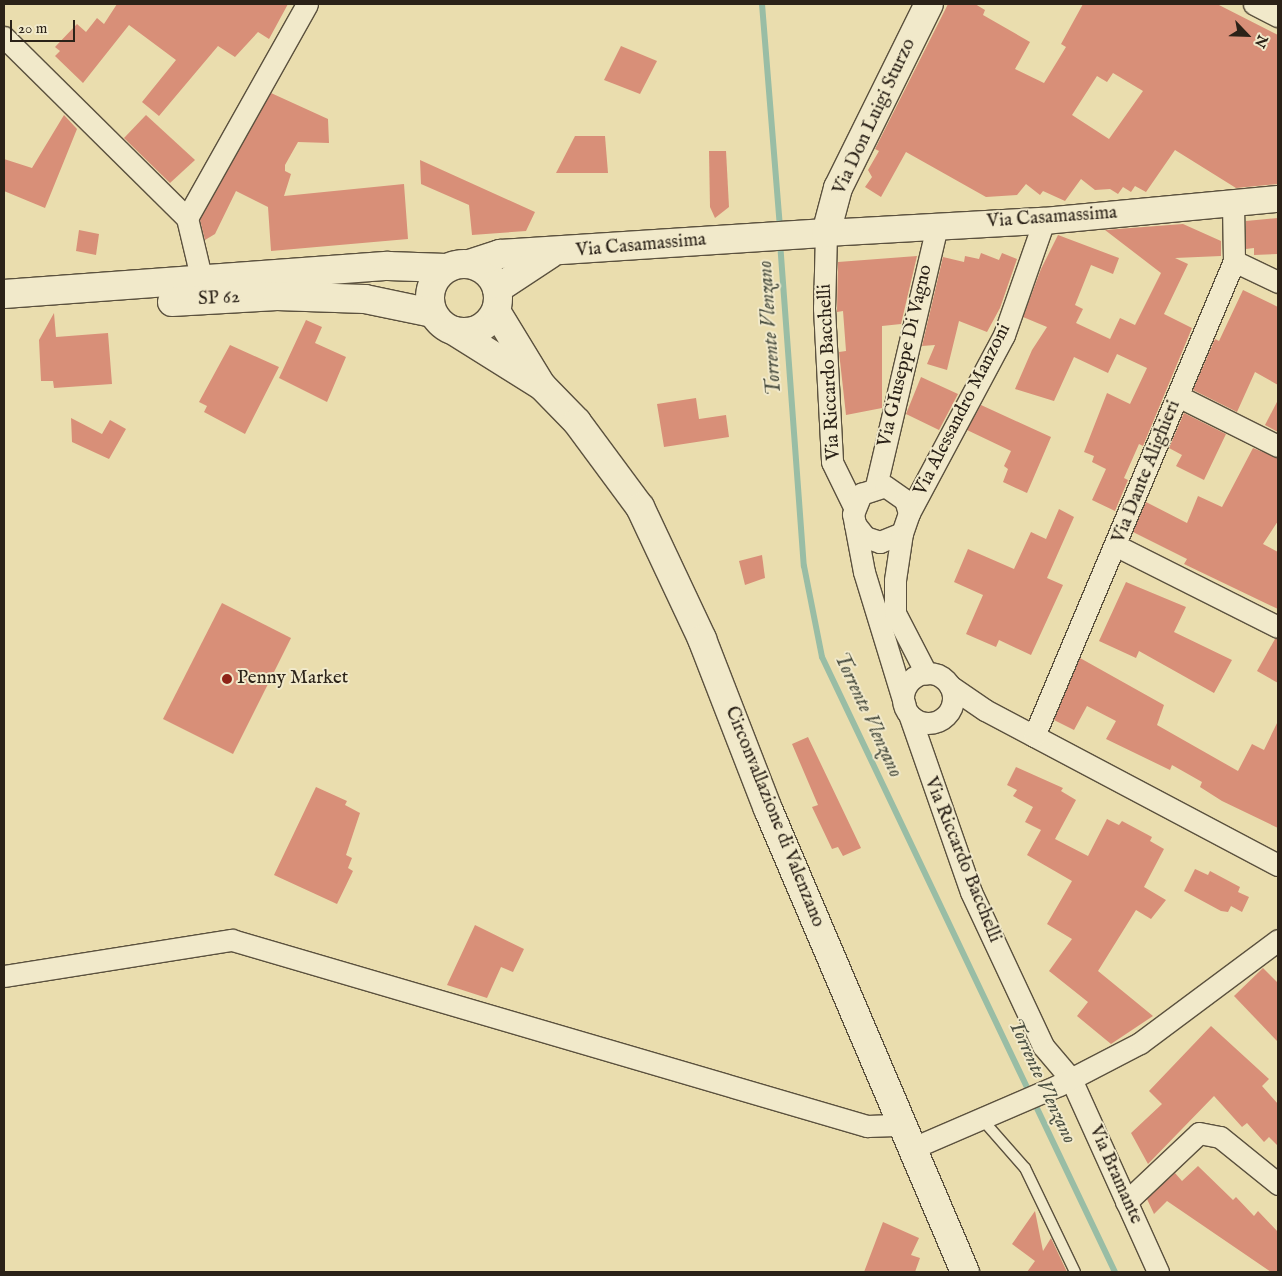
<!DOCTYPE html>
<html>
<head>
<meta charset="utf-8">
<style>
  body { margin:0 }
  #map { position:relative; width:1282px; height:1276px; overflow:hidden; background:#eaddae; font-family:"IM FELL English",serif }
  div>[style] { position:absolute }
  .stream>* { height:6px; margin:-3px; padding:0 3px; transform-origin:3px; border-radius:3px; background:#99bda5 }
  .building>* { inset:0; background:#d88f78 }
  .roads { filter:drop-shadow(1px 0 #5b513e) drop-shadow(-1px 0 #5b513e) drop-shadow(0 1px #5b513e) drop-shadow(0 -1px #5b513e) }
  .service>* { height:10px; margin:-5px; padding:0 5px; transform-origin:5px; border-radius:5px; background:#f1e9ca }
  .minor>* { height:21px; margin:-10.5px; padding:0 10.5px; transform-origin:10.5px; border-radius:10.5px; background:#f1e9ca }
  .minor>.ring { margin:-10.5px; padding:0; box-sizing:content-box; background:none; border:21px solid #f1e9ca; border-radius:50% }
  .tertiary>* { height:26px; margin:-13px; padding:0 13px; transform-origin:13px; border-radius:13px; background:#f1e9ca }
  .secondary>* { height:28px; margin:-14px; padding:0 14px; transform-origin:14px; border-radius:14px; background:#f1e9ca }
  .secondary>.ring { margin:-14px; padding:0; box-sizing:content-box; background:none; border:28px solid #f1e9ca; border-radius:50% }
  .dots>* { width:14px; height:14px; translate:-50% -50%; box-sizing:border-box; border:2px solid #f1e9ca; border-radius:50% }
  span { translate:-50% -50%; white-space:nowrap; text-align:center; line-height:1.15; -webkit-text-stroke:4px #f1e9ca; paint-order:stroke }
  .street-label { font-size:19px; color:#2b2218 }
  .poi-label { font-size:19px; color:#2b2218 }
  .left { translate:0 -50%; text-align:left }
  .water-label { font-size:20px; color:#4c5042; font-style:italic }
  .frame { position:absolute; inset:0; border:5px solid #2b2218; pointer-events:none }
  .north { position:absolute; left:1222px; top:10px; width:50px; height:50px; -webkit-text-stroke:4px #f1e9ca; paint-order:stroke; rotate:114deg; font-size:14px; font-weight:700; line-height:20px; text-align:center; color:#2b2218 }
  .north::after { content:''; display:block; margin:auto; width:18px; height:22px; background:#2b2218; clip-path:polygon(50% 0,100% 100%,50% 72%,0 100%) }
  .scale { position:absolute; left:10px; top:20px; width:65px; height:22px; box-sizing:border-box; border:2px solid #2b2218; border-top:0; padding-left:6px; font-size:15px; line-height:18px; white-space:nowrap; color:#2b2218; -webkit-text-stroke:4px #f1e9ca; paint-order:stroke }
</style>
</head>
<body>
<div id="map">
  <div class="stream">
    <i style="left:762px;top:4px;width:226px;rotate:85.4deg"></i>
    <i style="left:780px;top:242px;width:325px;rotate:85.8deg"></i>
    <i style="left:804px;top:566px;width:93px;rotate:78.8deg"></i>
    <i style="left:822px;top:657px;width:681px;rotate:64.53deg"></i>
  </div>
  <div class="building">
    <i style="clip-path:polygon(117px 4px,288px 4px,269px 39px,258px 32px,235px 57px,218px 46px,159px 116px,142px 102px,176px 60px,129px 25px,83px 83px,55px 56px,60px 51px,55px 47px,77px 24px,86px 32px,97px 18px,104px 24px)"></i>
    <i style="clip-path:polygon(evenodd,948px 4px,975px 4px,985px 10px,983px 15px,1030px 42px,1015px 69px,1044px 83px,1066px 47px,1061px 44px,1083px 4px,1217px 4px,1278px 35px,1278px 184px,1236px 188px,1175px 150px,1146px 192px,1135px 186px,1131px 192px,1123px 187px,1118px 194px,1110px 189px,1095px 190px,1081px 179px,1065px 201px,1043px 191px,1040px 195px,1026px 184px,1017px 195px,986px 197px,906px 152px,881px 197px,865px 187px,872px 177px,868px 170px,879px 151px,875px 149px,948px 4px,1113px 73px,1143px 91px,1109px 139px,1072px 115px,1097px 76px,1107px 82px,1113px 73px)"></i>
    <i style="clip-path:polygon(621px 46px,657px 61px,640px 94px,604px 80px)"></i>
    <i style="clip-path:polygon(271px 93px,328px 119px,329px 143px,298px 142px,285px 165px,285px 171px,291px 174px,284px 196px,404px 184px,408px 239px,271px 251px,268px 207px,236px 191px,215px 234px,205px 240px,200px 220px)"></i>
    <i style="clip-path:polygon(64px 115px,77px 129px,45px 208px,4px 191px,4px 159px,32px 168px)"></i>
    <i style="clip-path:polygon(146px 115px,195px 160px,170px 183px,124px 138px)"></i>
    <i style="clip-path:polygon(575px 136px,605px 136px,608px 173px,556px 173px)"></i>
    <i style="clip-path:polygon(709px 151px,726px 151px,729px 207px,715px 218px,710px 207px)"></i>
    <i style="clip-path:polygon(420px 160px,535px 212px,526px 231px,472px 235px,469px 205px,421px 184px)"></i>
    <i style="clip-path:polygon(1278px 218px,1278px 254px,1254px 255px,1254px 248px,1246px 249px,1246px 221px)"></i>
    <i style="clip-path:polygon(1183px 224px,1221px 241px,1221px 256px,1175px 258px,1188px 264px,1164px 314px,1192px 328px,1143px 446px,1139px 444px,1124px 478px,1128px 480px,1115px 511px,1092px 500px,1106px 469px,1092px 462px,1094px 456px,1084px 452px,1107px 393px,1130px 404px,1147px 368px,1117px 354px,1108px 373px,1074px 357px,1054px 401px,1015px 389px,1032px 350px,1047px 327px,1023px 317px,1041px 269px,1058px 235px,1119px 258px,1113px 274px,1091px 265px,1075px 305px,1083px 309px,1076px 323px,1110px 339px,1120px 318px,1135px 325px,1161px 273px,1105px 230px)"></i>
    <i style="clip-path:polygon(79px 230px,99px 234px,96px 255px,76px 251px)"></i>
    <i style="clip-path:polygon(981px 253px,999px 260px,1002px 253px,1017px 259px,1000px 308px,987px 332px,959px 321px,947px 370px,927px 364px,935px 345px,922px 346px,943px 257px,964px 262px,965px 256px,979px 259px)"></i>
    <i style="clip-path:polygon(917px 256px,901px 324px,882px 326px,882px 408px,846px 415px,839px 352px,846px 351px,843px 311px,837px 312px,838px 262px)"></i>
    <i style="clip-path:polygon(1243px 290px,1278px 307px,1278px 385px,1255px 372px,1237px 412px,1193px 390px,1215px 339px,1219px 341px)"></i>
    <i style="clip-path:polygon(54px 313px,56px 337px,108px 333px,112px 384px,54px 388px,53px 381px,41px 381px,39px 340px)"></i>
    <i style="clip-path:polygon(306px 320px,322px 327px,315px 343px,346px 357px,327px 402px,279px 378px)"></i>
    <i style="clip-path:polygon(230px 345px,279px 367px,245px 434px,204px 412px,207px 406px,199px 402px)"></i>
    <i style="clip-path:polygon(921px 377px,958px 394px,939px 430px,906px 414px)"></i>
    <i style="clip-path:polygon(696px 398px,699px 419px,726px 415px,729px 437px,664px 447px,657px 404px)"></i>
    <i style="clip-path:polygon(1278px 400px,1278px 432px,1265px 425px)"></i>
    <i style="clip-path:polygon(981px 405px,1051px 437px,1027px 493px,1003px 482px,1008px 469px,1004px 466px,1011px 451px,967px 430px)"></i>
    <i style="clip-path:polygon(1184px 413px,1226px 434px,1204px 480px,1176px 466px,1182px 455px,1169px 448px)"></i>
    <i style="clip-path:polygon(71px 418px,102px 434px,110px 420px,126px 429px,109px 459px,72px 442px)"></i>
    <i style="clip-path:polygon(1253px 448px,1278px 458px,1278px 521px,1263px 544px,1278px 552px,1278px 609px,1184px 564px,1187px 559px,1133px 532px,1146px 502px,1187px 523px,1198px 496px,1222px 507px)"></i>
    <i style="clip-path:polygon(1059px 509px,1074px 517px,1047px 578px,1063px 585px,1031px 655px,999px 640px,996px 647px,966px 634px,983px 595px,954px 582px,968px 549px,1014px 569px,1031px 532px,1046px 539px)"></i>
    <i style="clip-path:polygon(762px 555px,765px 578px,745px 585px,739px 561px)"></i>
    <i style="clip-path:polygon(1126px 582px,1186px 607px,1174px 632px,1232px 660px,1214px 693px,1139px 651px,1136px 658px,1099px 641px)"></i>
    <i style="clip-path:polygon(222px 603px,291px 638px,233px 754px,163px 719px)"></i>
    <i style="clip-path:polygon(1275px 639px,1278px 639px,1278px 683px,1257px 671px)"></i>
    <i style="clip-path:polygon(1080px 658px,1164px 705px,1157px 725px,1238px 771px,1252px 744px,1264px 750px,1278px 721px,1278px 828px,1222px 801px,1200px 787px,1202px 782px,1172px 765px,1170px 770px,1106px 739px,1116px 721px,1087px 706px,1074px 730px,1054px 720px)"></i>
    <i style="clip-path:polygon(808px 737px,861px 848px,843px 856px,838px 847px,832px 849px,812px 807px,818px 805px,792px 744px)"></i>
    <i style="clip-path:polygon(1016px 767px,1063px 788px,1061px 791px,1076px 800px,1055px 839px,1088px 856px,1107px 819px,1119px 825px,1122px 821px,1152px 837px,1150px 841px,1164px 849px,1144px 887px,1166px 900px,1151px 919px,1136px 910px,1098px 971px,1153px 1016px,1111px 1044px,1077px 1016px,1088px 1002px,1049px 971px,1072px 939px,1047px 924px,1072px 881px,1027px 855px,1041px 830px,1025px 822px,1033px 807px,1013px 796px,1017px 790px,1007px 785px)"></i>
    <i style="clip-path:polygon(316px 787px,347px 801px,345px 805px,360px 813px,346px 855px,352px 858px,348px 868px,353px 871px,337px 904px,274px 875px)"></i>
    <i style="clip-path:polygon(1195px 869px,1208px 875px,1210px 871px,1240px 887px,1238px 892px,1249px 897px,1242px 912px,1231px 906px,1228px 912px,1221px 911px,1184px 891px)"></i>
    <i style="clip-path:polygon(475px 925px,524px 949px,513px 972px,501px 967px,487px 998px,447px 985px)"></i>
    <i style="clip-path:polygon(1263px 968px,1278px 983px,1278px 1042px,1234px 996px)"></i>
    <i style="clip-path:polygon(1211px 1026px,1269px 1079px,1262px 1086px,1278px 1104px,1278px 1146px,1269px 1137px,1264px 1142px,1247px 1123px,1242px 1127px,1214px 1096px,1148px 1164px,1131px 1133px,1162px 1104px,1149px 1091px)"></i>
    <i style="clip-path:polygon(1198px 1166px,1233px 1200px,1236px 1197px,1254px 1216px,1258px 1211px,1278px 1232px,1278px 1272px,1271px 1272px,1167px 1201px,1154px 1214px,1147px 1199px,1175px 1173px,1182px 1181px)"></i>
    <i style="clip-path:polygon(1035px 1211px,1043px 1251px,1051px 1238px,1067px 1272px,1027px 1272px,1035px 1261px,1012px 1244px)"></i>
    <i style="clip-path:polygon(883px 1222px,919px 1238px,911px 1255px,920px 1258px,915px 1272px,864px 1272px)"></i>
  </div>
  <div class="roads">
    <div class="service">
      <i style="left:981px;top:1118px;width:67px;rotate:48.7deg"></i>
      <i style="left:1025px;top:1168px;width:115px;rotate:64.3deg"></i>
    </div>
    <div class="minor">
      <i style="left:1254px;top:4px;width:27px;rotate:27deg"></i>
      <i style="left:4px;top:37px;width:257px;rotate:44.7deg"></i>
      <i style="left:187px;top:218px;width:65px;rotate:76.6deg"></i>
      <i style="left:187px;top:218px;width:245px;rotate:-60.7deg"></i>
      <i style="left:826px;top:233px;width:75px;rotate:91.5deg"></i>
      <i style="left:824px;top:308px;width:154px;rotate:87deg"></i>
      <i style="left:832px;top:462px;width:50px;rotate:63.9deg"></i>
      <i style="left:1234px;top:261px;width:49px;rotate:25.5deg"></i>
      <i style="left:1178px;top:396px;width:112px;rotate:26.6deg"></i>
      <i style="left:876px;top:486px;width:267px;rotate:-76.8deg"></i>
      <i style="left:909px;top:513px;width:202px;rotate:-61.9deg"></i>
      <i style="left:1004px;top:335px;width:121px;rotate:-70.7deg"></i>
      <i style="left:855px;top:524px;width:49px;rotate:79.4deg"></i>
      <i style="left:864px;top:572px;width:140px;rotate:73deg"></i>
      <i style="left:902px;top:533px;width:24px;rotate:158deg"></i>
      <i style="left:880px;top:542px;width:16px;rotate:-162deg"></i>
      <i style="left:865px;top:537px;width:16px;rotate:-128deg"></i>
      <i style="left:855px;top:524px;width:10px;rotate:-101deg"></i>
      <i style="left:853px;top:514px;width:22px;rotate:-68deg"></i>
      <i style="left:861px;top:494px;width:25px;rotate:-18deg"></i>
      <i style="left:885px;top:486px;width:24px;rotate:35deg"></i>
      <i style="left:905px;top:500px;width:14px;rotate:73deg"></i>
      <i style="left:909px;top:513px;width:21px;rotate:109deg"></i>
      <i style="left:902px;top:533px;width:48px;rotate:98.5deg"></i>
      <i style="left:895px;top:580px;width:33px;rotate:90deg"></i>
      <i style="left:895px;top:613px;width:68px;rotate:62.7deg"></i>
      <i style="left:1117px;top:546px;width:180px;rotate:26.7deg"></i>
      <i class="ring" style="left:903px;top:673px;width:29px;height:29px"></i>
      <i style="left:950px;top:686px;width:42px;rotate:34.4deg"></i>
      <i style="left:985px;top:710px;width:331px;rotate:27.9deg"></i>
      <i style="left:909px;top:714px;width:188px;rotate:70.8deg"></i>
      <i style="left:971px;top:892px;width:170px;rotate:64.9deg"></i>
      <i style="left:1043px;top:1046px;width:43px;rotate:49.7deg"></i>
      <i style="left:1071px;top:1079px;width:212px;rotate:65.7deg"></i>
      <i style="left:1034px;top:736px;width:515px;rotate:-67.17deg"></i>
      <i style="left:1234px;top:261px;width:59px;rotate:-91deg"></i>
      <i style="left:4px;top:976px;width:231px;rotate:-9deg"></i>
      <i style="left:232px;top:940px;width:662px;rotate:16.33deg"></i>
      <i style="left:867px;top:1126px;width:36px;rotate:-2deg"></i>
      <i style="left:913px;top:1148px;width:159px;rotate:-23.3deg"></i>
      <i style="left:1059px;top:1085px;width:91px;rotate:-27.4deg"></i>
      <i style="left:1140px;top:1043px;width:172px;rotate:-36.7deg"></i>
      <i style="left:1126px;top:1202px;width:100px;rotate:-43.4deg"></i>
      <i style="left:1199px;top:1133px;width:21px;rotate:11deg"></i>
      <i style="left:1220px;top:1137px;width:75px;rotate:39deg"></i>
    </div>
    <div class="tertiary">
      <i style="left:826px;top:233px;width:218px;rotate:-3.2deg"></i>
      <i style="left:1044px;top:221px;width:235px;rotate:-5.4deg"></i>
    </div>
    <div class="secondary">
      <i class="ring" style="left:430px;top:264px;width:40px;height:40px"></i>
      <i style="left:469px;top:264px;width:33px;rotate:-18deg"></i>
      <i style="left:500px;top:254px;width:327px;rotate:-3.7deg"></i>
      <i style="left:826px;top:233px;width:47px;rotate:-75.1deg"></i>
      <i style="left:838px;top:188px;width:205px;rotate:-63.7deg"></i>
      <i style="left:497px;top:289px;width:64px;rotate:-33.4deg"></i>
      <i style="left:4px;top:294px;width:385px;rotate:-4.2deg"></i>
      <i style="left:388px;top:266px;width:58px;rotate:2deg"></i>
      <i style="left:172px;top:302px;width:105px;rotate:-3.3deg"></i>
      <i style="left:277px;top:296px;width:88px;rotate:2deg"></i>
      <i style="left:365px;top:299px;width:68px;rotate:11.8deg"></i>
      <i style="left:496px;top:311px;width:84px;rotate:58.6deg"></i>
      <i style="left:454px;top:331px;width:104px;rotate:32deg"></i>
      <i style="left:542px;top:386px;width:50px;rotate:45.8deg"></i>
      <i style="left:577px;top:422px;width:106px;rotate:53.5deg"></i>
      <i style="left:640px;top:507px;width:146px;rotate:64.8deg"></i>
      <i style="left:702px;top:639px;width:182px;rotate:68.8deg"></i>
      <i style="left:768px;top:809px;width:503px;rotate:66.95deg"></i>
    </div>
  </div>
  <div class="dots">
    <i style="left:227px;top:679px;background:#8f2418"></i>
  </div>
  <div class="street-label">
    <span style="left:875px;top:117px;rotate:-65deg">Via Don Luigi Sturzo</span>
    <span style="left:1052px;top:218px;rotate:-4deg">Via Casamassima</span>
    <span style="left:641px;top:246px;rotate:-5deg">Via Casamassima</span>
    <span style="left:219px;top:299px;rotate:-3deg">SP 62</span>
    <span style="left:906px;top:356px;rotate:-77deg">Via GIuseppe Di Vagno</span>
    <span style="left:830px;top:372px;rotate:-93deg">Via Riccardo Bacchelli</span>
    <span style="left:963px;top:410px;rotate:-63deg">Via Alessandro Manzoni</span>
    <span style="left:1147px;top:472px;rotate:-68deg">Via Dante Alighieri</span>
    <span style="left:774px;top:817px;rotate:68deg">Circonvallazione di Valenzano</span>
    <span style="left:962px;top:860px;rotate:68deg">Via Riccardo Bacchelli</span>
    <span style="left:1115px;top:1175px;rotate:66deg">Via Bramante</span>
  </div>
  <div class="poi-label">
    <span class="left" style="left:237px;top:679px">Penny Market</span>
  </div>
  <div class="water-label">
    <span style="left:770px;top:328px;rotate:-94deg">Torrente Vlenzano</span>
    <span style="left:868px;top:715px;rotate:65deg">Torrente Vlenzano</span>
    <span style="left:1042px;top:1081px;rotate:65deg">Torrente Vlenzano</span>
  </div>
  <div class="frame"></div>
  <div class="north">N</div>
  <div class="scale">20 m</div>
</div>
</body>
</html>
